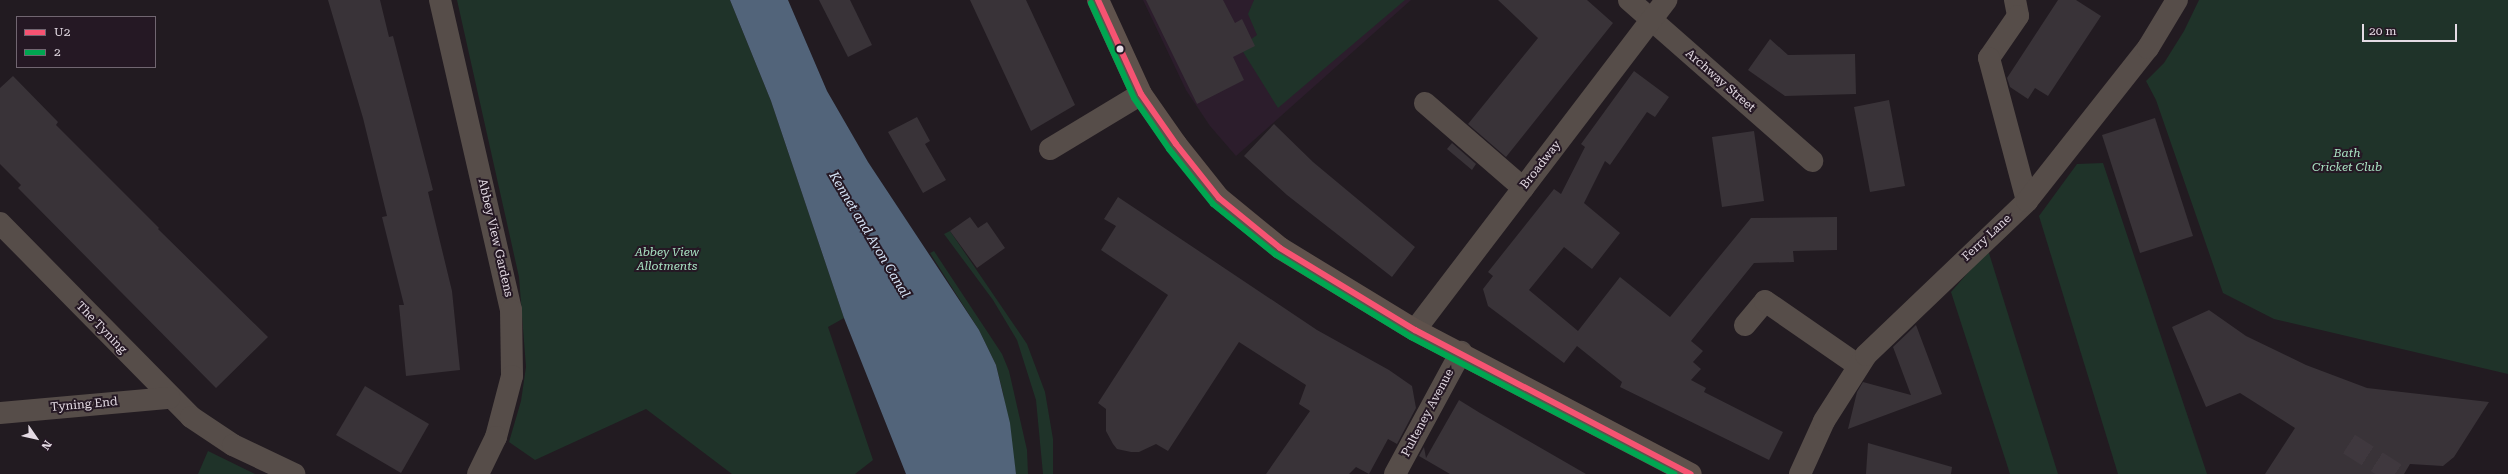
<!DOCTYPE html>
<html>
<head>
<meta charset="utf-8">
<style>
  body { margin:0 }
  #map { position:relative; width:2508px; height:474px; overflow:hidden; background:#221b21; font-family:"Roboto Serif",serif }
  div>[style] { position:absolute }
  .built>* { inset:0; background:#2c1d2c }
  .green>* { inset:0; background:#1f3329 }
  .water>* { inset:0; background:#52647a }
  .building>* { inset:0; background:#393338 }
  .minor-tunnel>* { height:22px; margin-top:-11px; transform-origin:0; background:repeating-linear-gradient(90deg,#3f383e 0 22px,transparent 0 33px) }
  .minor>* { height:22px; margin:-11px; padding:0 11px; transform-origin:11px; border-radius:11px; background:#564d49 }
  .highway>* { height:22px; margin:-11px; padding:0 11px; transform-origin:11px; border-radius:11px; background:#5f524c }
  .bus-1>* { height:6px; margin:-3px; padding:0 3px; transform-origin:3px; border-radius:3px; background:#f65372 }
  .bus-2>* { height:6px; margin:-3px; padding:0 3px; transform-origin:3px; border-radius:3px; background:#00a651 }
  .dots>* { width:11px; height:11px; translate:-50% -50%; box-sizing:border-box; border:2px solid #251824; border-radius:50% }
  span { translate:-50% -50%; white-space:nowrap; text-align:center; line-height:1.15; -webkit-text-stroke:4px #251824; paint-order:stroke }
  .street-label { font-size:12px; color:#e4dbe4 }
  .park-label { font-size:12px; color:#a9e3c3; font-style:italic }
  .water-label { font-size:13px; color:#d7e6f9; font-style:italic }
  .legend { position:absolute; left:16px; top:16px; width:140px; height:52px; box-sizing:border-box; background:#251824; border:1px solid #716671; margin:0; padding:5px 7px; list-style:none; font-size:12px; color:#e4dbe4 }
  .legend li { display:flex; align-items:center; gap:8px; height:20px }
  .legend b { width:20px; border:1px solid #716671 }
  .north { position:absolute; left:16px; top:418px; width:40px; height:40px; -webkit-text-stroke:3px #251824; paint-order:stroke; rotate:124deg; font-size:11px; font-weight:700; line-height:16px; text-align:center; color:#e4dbe4 }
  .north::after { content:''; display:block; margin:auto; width:14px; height:18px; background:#e4dbe4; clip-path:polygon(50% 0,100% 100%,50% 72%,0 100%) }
  .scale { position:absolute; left:2362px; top:24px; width:95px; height:18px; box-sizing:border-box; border:2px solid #e4dbe4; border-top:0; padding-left:5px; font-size:12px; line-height:14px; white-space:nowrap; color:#e4dbe4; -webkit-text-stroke:3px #251824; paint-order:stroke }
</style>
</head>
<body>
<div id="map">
  <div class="built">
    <i style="clip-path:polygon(1143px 0,1411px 0,1236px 156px,1210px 126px,1186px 90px)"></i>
  </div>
  <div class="green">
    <i style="clip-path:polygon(457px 0,730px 0,771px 101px,844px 318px,828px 327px,873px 460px,855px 474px,732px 474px,646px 409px,535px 460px,509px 442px,521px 401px,526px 367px,519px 277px)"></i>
    <i style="clip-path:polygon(1254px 0,1405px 0,1278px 108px,1240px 47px,1257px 35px,1248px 14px)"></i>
    <i style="clip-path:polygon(2199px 0,2508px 0,2508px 374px,2274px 319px,2223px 293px,2156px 100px,2146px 81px,2164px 63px,2184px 31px)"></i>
    <i style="clip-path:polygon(2103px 163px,2207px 474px,2118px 474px,2039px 216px,2077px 164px)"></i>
    <i style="clip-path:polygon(950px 231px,1027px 344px,1045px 392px,1053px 439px,1053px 474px,1043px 474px,1036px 400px,1017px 340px,993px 300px,944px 234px)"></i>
    <i style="clip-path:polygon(1988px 250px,2058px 474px,2010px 474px,1951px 292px)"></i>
    <i style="clip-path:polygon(934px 251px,1002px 354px,1009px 371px,1027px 450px,1028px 474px,1016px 474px,1003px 393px,996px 365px,979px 330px,930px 253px)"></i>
    <i style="clip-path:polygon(208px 451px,255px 474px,198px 474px)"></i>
  </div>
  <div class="water">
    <i style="clip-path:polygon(730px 0,788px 0,827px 91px,868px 162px,979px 330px,996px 365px,1010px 423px,1016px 474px,906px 474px,844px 318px,771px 101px)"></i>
  </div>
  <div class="building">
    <i style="clip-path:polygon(328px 0,380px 0,389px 37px,393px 36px,433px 190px,428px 192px,452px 291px,460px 370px,406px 376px,399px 305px,404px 305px,382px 217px,387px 216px,363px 118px)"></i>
    <i style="clip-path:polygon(819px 0,850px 0,872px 45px,848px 57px)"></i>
    <i style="clip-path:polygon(970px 0,1026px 0,1075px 105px,1031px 131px)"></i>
    <i style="clip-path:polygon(1146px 0,1223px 0,1235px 23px,1242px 19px,1255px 46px,1233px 57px,1244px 80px,1197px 104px)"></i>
    <i style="clip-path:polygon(1498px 0,1587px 0,1613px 23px,1506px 157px,1468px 124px,1538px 38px)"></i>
    <i style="clip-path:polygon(2058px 0,2076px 0,2101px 16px,2048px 96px,2035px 88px,2028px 99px,2010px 87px,2007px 78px)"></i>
    <i style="clip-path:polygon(1770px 39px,1788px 55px,1855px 54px,1856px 94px,1785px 96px,1748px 70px)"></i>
    <i style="clip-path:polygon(1634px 71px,1669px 97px,1655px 117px,1647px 112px,1610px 165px,1605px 161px,1584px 203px,1620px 233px,1592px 269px,1564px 247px,1529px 290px,1578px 331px,1620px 277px,1670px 317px,1751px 218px,1837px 217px,1837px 250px,1793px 251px,1794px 262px,1754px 263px,1691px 341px,1703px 351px,1693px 362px,1701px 369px,1691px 380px,1706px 388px,1704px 392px,1783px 432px,1769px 460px,1620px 387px,1622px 382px,1577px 346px,1564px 363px,1488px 306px,1483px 289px,1493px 276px,1488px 272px,1554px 189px,1561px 194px,1585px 147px,1581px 144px)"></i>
    <i style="clip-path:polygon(13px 76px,58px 122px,56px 125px,159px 228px,158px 229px,268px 337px,216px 388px,18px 188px,21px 185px,0 164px,0 88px)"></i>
    <i style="clip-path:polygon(1889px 100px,1905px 186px,1870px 192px,1854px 107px)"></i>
    <i style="clip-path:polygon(917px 117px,930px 141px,925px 144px,946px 180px,923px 193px,888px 132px)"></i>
    <i style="clip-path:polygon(2155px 118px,2193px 236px,2140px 253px,2102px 135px)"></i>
    <i style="clip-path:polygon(1274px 124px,1313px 162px,1415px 247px,1392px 277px,1287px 195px,1244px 156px)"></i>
    <i style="clip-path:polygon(1754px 131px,1764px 201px,1722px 207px,1712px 137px)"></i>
    <i style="clip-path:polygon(1452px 143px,1476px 164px,1472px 170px,1447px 149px)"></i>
    <i style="clip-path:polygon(1118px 197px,1317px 330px,1389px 370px,1412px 386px,1416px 408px,1397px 444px,1388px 439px,1369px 474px,1356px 467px,1349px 474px,1266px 474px,1310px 411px,1299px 404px,1306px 385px,1239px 342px,1168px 451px,1156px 444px,1139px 452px,1131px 452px,1117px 449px,1113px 444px,1106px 431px,1106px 409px,1098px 403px,1168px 295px,1101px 250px,1116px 226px,1104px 219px)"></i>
    <i style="clip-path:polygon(970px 217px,978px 228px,987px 222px,1005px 248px,977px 268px,950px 231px)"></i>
    <i style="clip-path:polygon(2209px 310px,2246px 336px,2306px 365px,2367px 388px,2489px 402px,2454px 457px,2443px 466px,2410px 464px,2404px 474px,2265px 474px,2295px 428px,2240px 393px,2206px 407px,2172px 327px)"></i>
    <i style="clip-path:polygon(1916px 325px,1942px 394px,1848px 429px,1857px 392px,1863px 382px,1911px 395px,1893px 347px)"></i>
    <i style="clip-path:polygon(365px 386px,429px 424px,401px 473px,336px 435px)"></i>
    <i style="clip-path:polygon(1459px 400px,1480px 413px,1586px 474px,1450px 474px,1419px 456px,1424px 447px,1426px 458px)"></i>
    <i style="clip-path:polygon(1868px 443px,1952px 467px,1951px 474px,1866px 474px)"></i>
  </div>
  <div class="minor-tunnel">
    <i style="left:2349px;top:444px;width:56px;rotate:32.6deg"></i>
  </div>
  <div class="minor">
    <i style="left:440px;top:0;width:318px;rotate:77.1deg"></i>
    <i style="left:511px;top:310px;width:66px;rotate:89.1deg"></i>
    <i style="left:512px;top:376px;width:63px;rotate:104.7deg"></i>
    <i style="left:496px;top:437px;width:41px;rotate:115.9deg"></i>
    <i style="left:1629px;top:0;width:244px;rotate:41.3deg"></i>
    <i style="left:2015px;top:0;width:16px;rotate:79deg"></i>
    <i style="left:2018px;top:16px;width:51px;rotate:124.6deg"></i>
    <i style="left:1989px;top:58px;width:148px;rotate:75.1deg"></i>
    <i style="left:1425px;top:103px;width:130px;rotate:40.9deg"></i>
    <i style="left:1050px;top:149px;width:106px;rotate:-31.1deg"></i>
    <i style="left:0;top:223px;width:272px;rotate:45.4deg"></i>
    <i style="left:191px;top:417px;width:50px;rotate:33.7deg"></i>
    <i style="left:233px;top:445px;width:68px;rotate:25.4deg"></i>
    <i style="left:1745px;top:325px;width:31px;rotate:-50deg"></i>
    <i style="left:1765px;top:301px;width:114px;rotate:34.7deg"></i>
    <i style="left:1415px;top:330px;width:415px;rotate:-52.7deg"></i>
    <i style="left:0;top:413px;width:170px;rotate:-5.1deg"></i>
    <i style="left:1395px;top:474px;width:139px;rotate:-61.6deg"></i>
    <i style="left:1800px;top:474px;width:58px;rotate:-65.6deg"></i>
    <i style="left:1824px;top:421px;width:78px;rotate:-57.5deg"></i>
    <i style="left:1866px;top:355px;width:223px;rotate:-43.7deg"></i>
    <i style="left:2027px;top:201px;width:195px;rotate:-51.7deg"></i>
    <i style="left:2148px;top:48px;width:56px;rotate:-58.9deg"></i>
  </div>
  <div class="highway">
    <i style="left:1098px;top:0;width:103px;rotate:65.4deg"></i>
    <i style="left:1141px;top:94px;width:61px;rotate:55deg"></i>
    <i style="left:1176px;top:144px;width:69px;rotate:51.5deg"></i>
    <i style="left:1219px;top:198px;width:79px;rotate:39.3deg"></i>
    <i style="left:1280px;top:248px;width:158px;rotate:31.3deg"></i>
    <i style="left:1415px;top:330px;width:311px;rotate:27.6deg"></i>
  </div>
  <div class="bus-1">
    <i style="left:1098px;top:0;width:103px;rotate:65.4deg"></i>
    <i style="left:1141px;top:94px;width:61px;rotate:55deg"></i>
    <i style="left:1176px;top:144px;width:69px;rotate:51.5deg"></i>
    <i style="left:1219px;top:198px;width:79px;rotate:39.3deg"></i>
    <i style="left:1280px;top:248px;width:158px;rotate:31.3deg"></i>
    <i style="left:1415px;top:330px;width:311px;rotate:27.6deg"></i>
  </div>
  <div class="bus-2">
    <i style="left:1091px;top:3px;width:104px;rotate:65.6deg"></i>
    <i style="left:1134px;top:98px;width:62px;rotate:55.5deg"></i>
    <i style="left:1169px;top:149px;width:70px;rotate:51.3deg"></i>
    <i style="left:1213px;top:204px;width:80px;rotate:38.9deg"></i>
    <i style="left:1275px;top:254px;width:159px;rotate:31.4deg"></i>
    <i style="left:1411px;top:337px;width:297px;rotate:27.5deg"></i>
  </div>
  <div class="dots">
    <i style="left:1120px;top:49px;background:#e4dbe4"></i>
  </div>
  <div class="street-label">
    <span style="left:1720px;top:81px;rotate:41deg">Archway Street</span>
    <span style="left:1541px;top:165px;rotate:-52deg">Broadway</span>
    <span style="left:495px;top:238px;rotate:77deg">Abbey View Gardens</span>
    <span style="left:1987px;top:238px;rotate:-43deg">Ferry Lane</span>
    <span style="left:101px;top:328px;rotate:46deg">The Tyning</span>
    <span style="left:84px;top:405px;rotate:-5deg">Tyning End</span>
    <span style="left:1428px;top:413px;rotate:-62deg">Pulteney Avenue</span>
  </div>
  <div class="park-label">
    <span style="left:2347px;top:161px">Bath<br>Cricket Club</span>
    <span style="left:667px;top:260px">Abbey View<br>Allotments</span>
  </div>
  <div class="water-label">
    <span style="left:869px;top:235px;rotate:59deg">Kennet and Avon Canal</span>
  </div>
  <ul class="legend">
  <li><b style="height:5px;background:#f65372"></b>U2</li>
  <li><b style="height:5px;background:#00a651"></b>2</li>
  </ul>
  <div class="north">N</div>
  <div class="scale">20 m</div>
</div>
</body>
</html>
